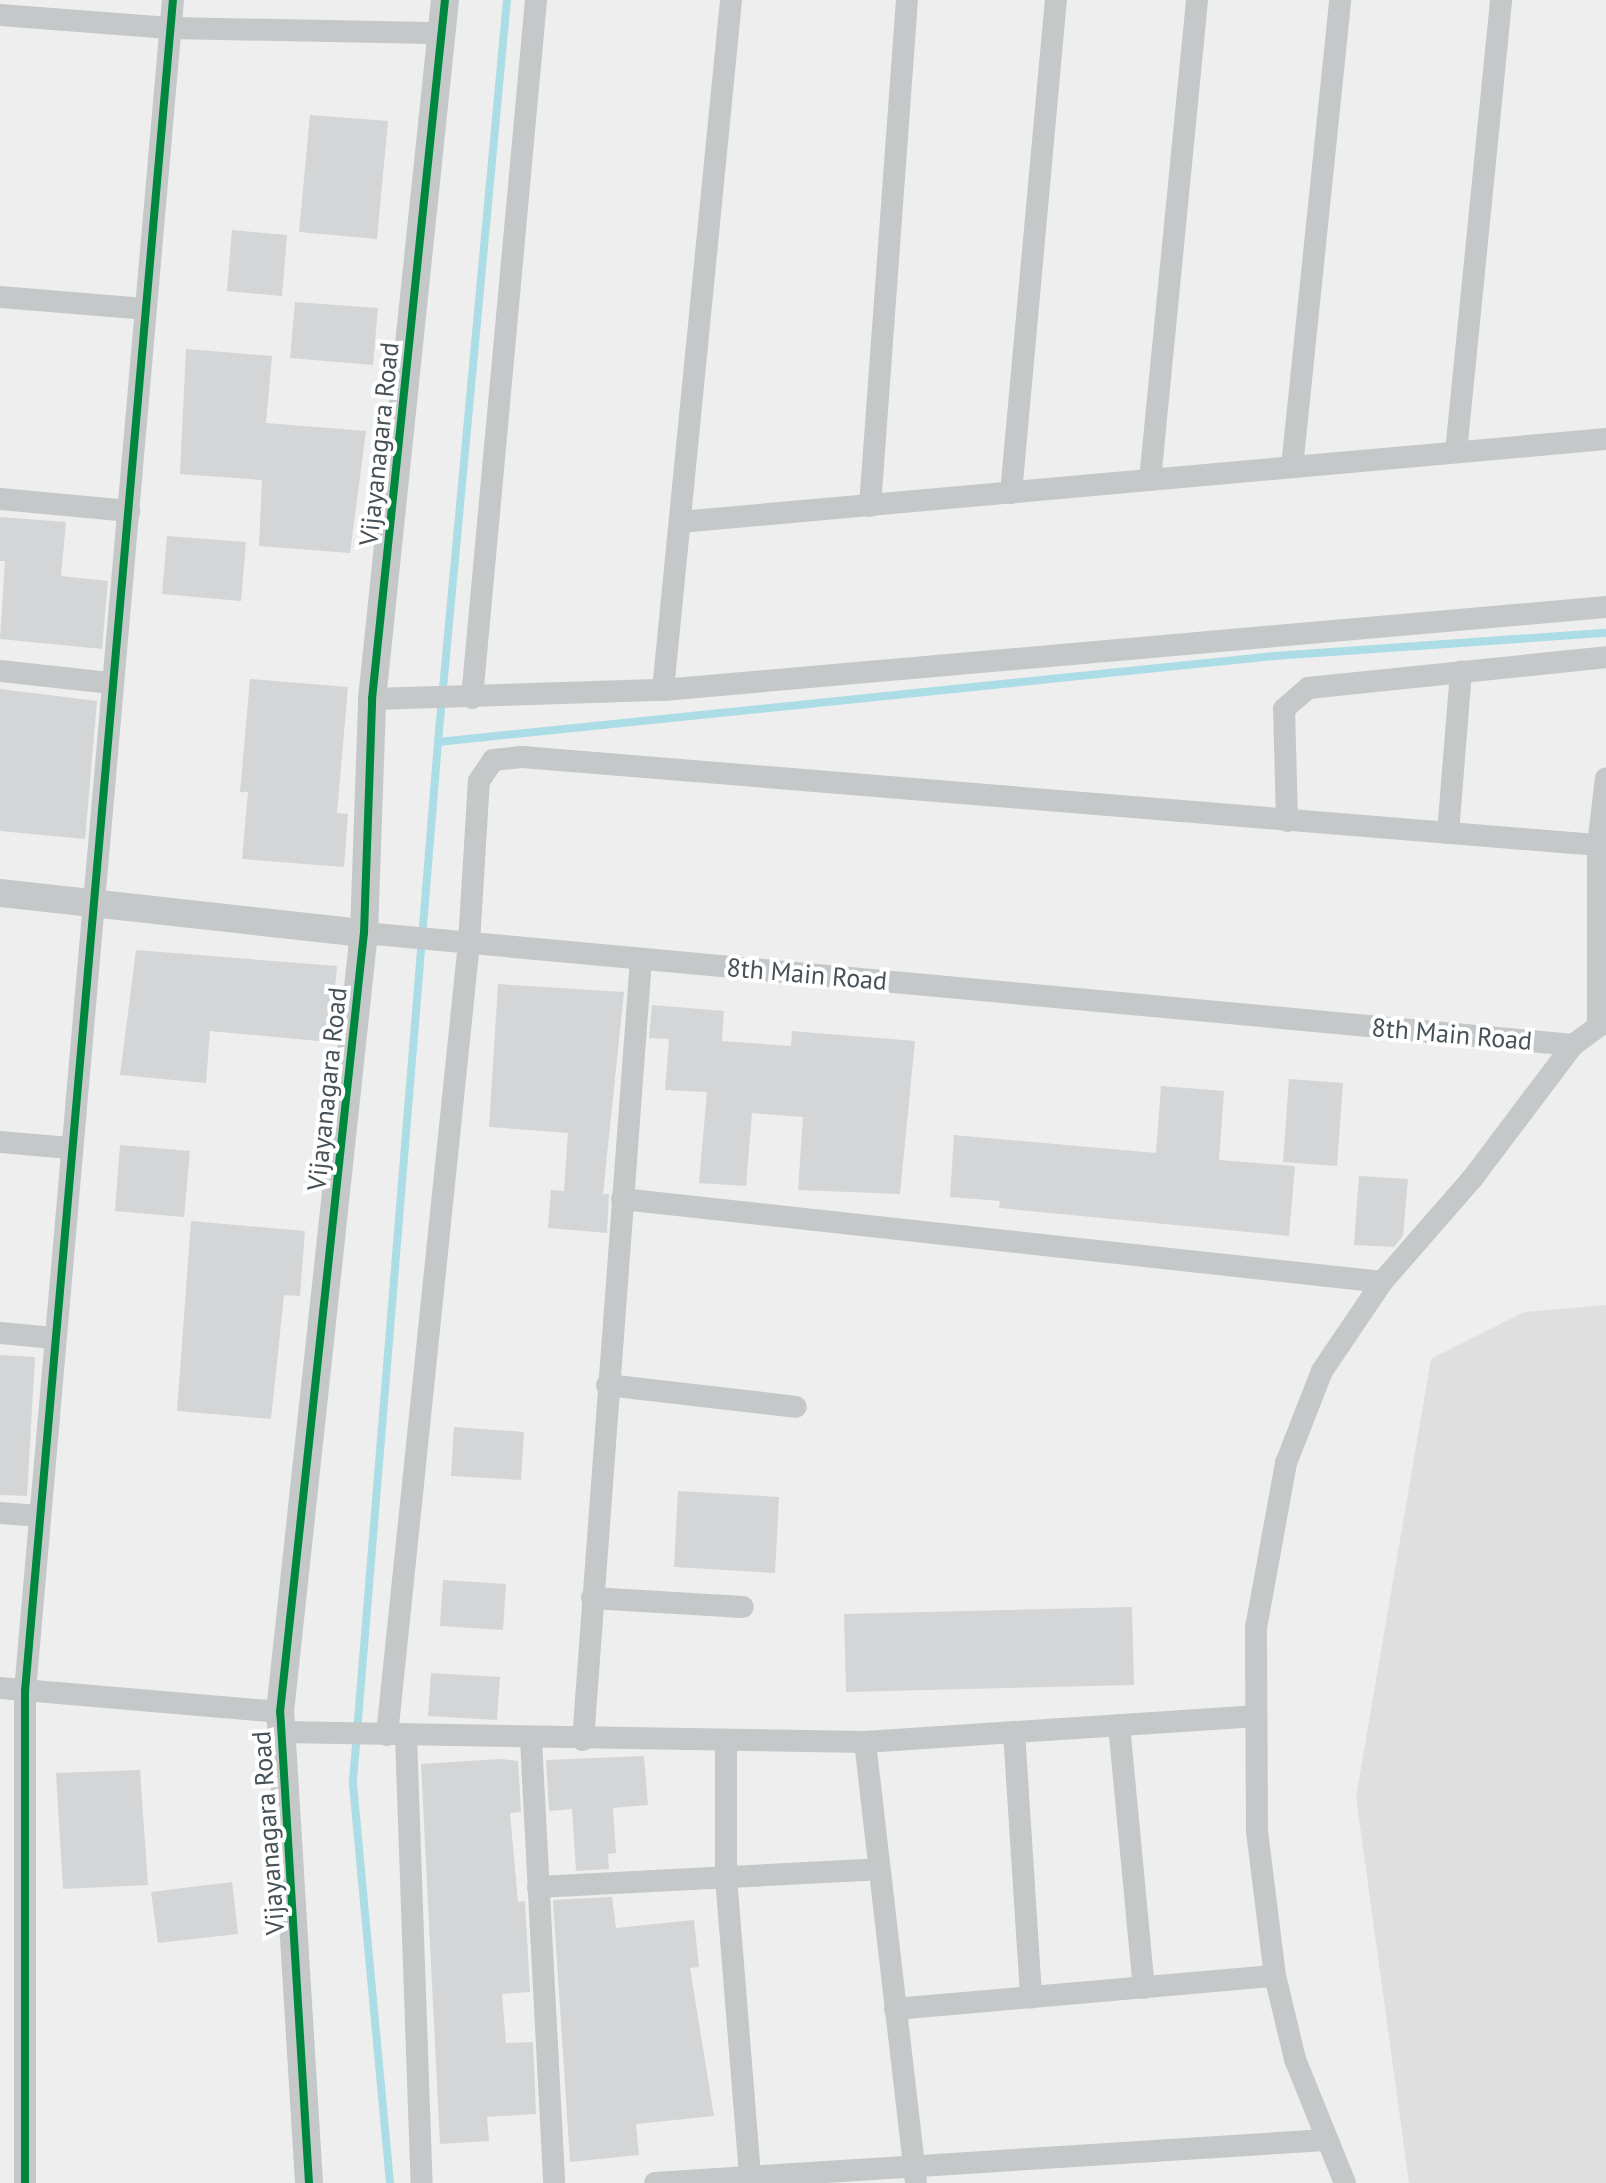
<!DOCTYPE html>
<html>
<head>
<meta charset="utf-8">
<style>
  body { margin:0 }
  #map { position:relative; width:1606px; height:2183px; overflow:hidden; background:#eee; font-family:"PT Sans",sans-serif }
  div>[style] { position:absolute }
  .education>* { inset:0; background:#e0dfdf }
  .stream>* { height:8px; margin:-4px; padding:0 4px; transform-origin:4px; border-radius:4px; background:#acdde6 }
  .building>* { inset:0; background:#d4d5d6 }
  .minor>* { height:22px; margin:-11px; padding:0 11px; transform-origin:11px; border-radius:11px; background:#c5c8c9 }
  .tertiary>* { height:28px; margin:-14px; padding:0 14px; transform-origin:14px; border-radius:14px; background:#c5c8c9 }
  .cycleway>* { height:8px; margin:-4px; padding:0 4px; transform-origin:4px; border-radius:4px; background:#00873e }
  span { translate:-50% -50%; white-space:nowrap; text-align:center; line-height:1.15; -webkit-text-stroke:8px #fff; paint-order:stroke }
  .street-label { font-size:26px; color:#475158 }
</style>
</head>
<body>
<div id="map">
  <div class="education">
    <i style="clip-path:polygon(1606px 1305px,1606px 2183px,1409px 2183px,1356px 1797px,1431px 1359px,1524px 1312px)"></i>
  </div>
  <div class="stream">
    <i style="left:438px;top:742px;width:745px;rotate:-84.69deg"></i>
    <i style="left:390px;top:2183px;width:404px;rotate:-95.3deg"></i>
    <i style="left:353px;top:1781px;width:1042px;rotate:-85.32deg"></i>
    <i style="left:438px;top:742px;width:840px;rotate:-5.87deg"></i>
    <i style="left:1274px;top:656px;width:333px;rotate:-4deg"></i>
  </div>
  <div class="building">
    <i style="clip-path:polygon(310px 115px,388px 121px,377px 239px,299px 232px)"></i>
    <i style="clip-path:polygon(232px 230px,287px 235px,282px 296px,227px 291px)"></i>
    <i style="clip-path:polygon(295px 302px,378px 308px,373px 365px,290px 358px)"></i>
    <i style="clip-path:polygon(186px 349px,272px 356px,266px 423px,366px 431px,350px 553px,259px 546px,262px 480px,180px 474px)"></i>
    <i style="clip-path:polygon(0 517px,66px 522px,61px 576px,108px 581px,102px 649px,0 639px,5px 561px,0 561px)"></i>
    <i style="clip-path:polygon(167px 536px,246px 542px,241px 601px,162px 594px)"></i>
    <i style="clip-path:polygon(250px 679px,348px 687px,337px 813px,348px 814px,344px 867px,242px 859px,248px 792px,240px 792px)"></i>
    <i style="clip-path:polygon(0 689px,97px 701px,85px 839px,0 831px)"></i>
    <i style="clip-path:polygon(136px 950px,337px 966px,330px 1042px,210px 1031px,206px 1083px,120px 1075px)"></i>
    <i style="clip-path:polygon(498px 984px,624px 992px,603px 1194px,609px 1194px,607px 1233px,548px 1228px,551px 1190px,564px 1191px,568px 1133px,489px 1127px)"></i>
    <i style="clip-path:polygon(652px 1005px,724px 1011px,722px 1041px,791px 1046px,792px 1031px,915px 1041px,900px 1194px,798px 1190px,803px 1117px,752px 1113px,746px 1186px,699px 1183px,707px 1092px,665px 1090px,669px 1039px,649px 1038px)"></i>
    <i style="clip-path:polygon(1289px 1079px,1343px 1083px,1337px 1166px,1283px 1162px)"></i>
    <i style="clip-path:polygon(1161px 1086px,1224px 1091px,1219px 1160px,1295px 1166px,1289px 1236px,999px 1208px,1000px 1201px,950px 1197px,954px 1135px,1156px 1153px)"></i>
    <i style="clip-path:polygon(120px 1145px,190px 1151px,184px 1217px,115px 1211px)"></i>
    <i style="clip-path:polygon(1359px 1176px,1408px 1179px,1403px 1236px,1394px 1247px,1354px 1245px)"></i>
    <i style="clip-path:polygon(191px 1221px,305px 1231px,300px 1296px,284px 1295px,271px 1419px,177px 1411px)"></i>
    <i style="clip-path:polygon(0 1355px,35px 1357px,27px 1496px,0 1495px)"></i>
    <i style="clip-path:polygon(454px 1427px,524px 1432px,521px 1480px,451px 1476px)"></i>
    <i style="clip-path:polygon(678px 1491px,779px 1497px,775px 1573px,674px 1567px)"></i>
    <i style="clip-path:polygon(443px 1580px,506px 1584px,503px 1630px,440px 1626px)"></i>
    <i style="clip-path:polygon(1132px 1607px,1134px 1685px,846px 1692px,844px 1614px)"></i>
    <i style="clip-path:polygon(431px 1673px,500px 1677px,497px 1720px,428px 1716px)"></i>
    <i style="clip-path:polygon(644px 1756px,648px 1805px,613px 1808px,616px 1853px,608px 1854px,609px 1869px,576px 1871px,572px 1809px,549px 1811px,546px 1760px)"></i>
    <i style="clip-path:polygon(500px 1759px,518px 1761px,521px 1812px,510px 1813px,518px 1902px,525px 1901px,530px 1992px,502px 1994px,506px 2043px,533px 2042px,536px 2114px,487px 2117px,489px 2141px,440px 2144px,421px 1764px)"></i>
    <i style="clip-path:polygon(140px 1770px,148px 1885px,63px 1889px,56px 1773px)"></i>
    <i style="clip-path:polygon(232px 1882px,238px 1934px,158px 1943px,151px 1892px)"></i>
    <i style="clip-path:polygon(612px 1897px,616px 1928px,694px 1920px,699px 1967px,690px 1968px,714px 2116px,636px 2124px,639px 2155px,570px 2162px,553px 1900px)"></i>
  </div>
  <div class="minor">
    <i style="left:0;top:15px;width:170px;rotate:4.4deg"></i>
    <i style="left:170px;top:28px;width:272px;rotate:1.1deg"></i>
    <i style="left:0;top:297px;width:145px;rotate:4.7deg"></i>
    <i style="left:1456px;top:452px;width:454px;rotate:-84.3deg"></i>
    <i style="left:1292px;top:467px;width:469px;rotate:-84.1deg"></i>
    <i style="left:1150px;top:480px;width:482px;rotate:-84.4deg"></i>
    <i style="left:1011px;top:493px;width:495px;rotate:-84.8deg"></i>
    <i style="left:0;top:499px;width:130px;rotate:5.3deg"></i>
    <i style="left:870px;top:506px;width:507px;rotate:-85.82deg"></i>
    <i style="left:680px;top:522px;width:930px;rotate:-5.12deg"></i>
    <i style="left:0;top:671px;width:112px;rotate:6.2deg"></i>
    <i style="left:663px;top:690px;width:693px;rotate:-84.37deg"></i>
    <i style="left:472px;top:698px;width:701px;rotate:-84.76deg"></i>
    <i style="left:372px;top:699px;width:291px;rotate:-1.8deg"></i>
    <i style="left:663px;top:690px;width:947px;rotate:-5.03deg"></i>
    <i style="left:1287px;top:821px;width:112px;rotate:-91.5deg"></i>
    <i style="left:1284px;top:709px;width:32px;rotate:-41deg"></i>
    <i style="left:1308px;top:688px;width:300px;rotate:-5.9deg"></i>
    <i style="left:1448px;top:833px;width:162px;rotate:-85.4deg"></i>
    <i style="left:364px;top:933px;width:1214px;rotate:5.29deg"></i>
    <i style="left:1598px;top:1025px;width:180px;rotate:-90deg"></i>
    <i style="left:1598px;top:845px;width:67px;rotate:-83.2deg"></i>
    <i style="left:0;top:1142px;width:70px;rotate:4.9deg"></i>
    <i style="left:622px;top:1199px;width:765px;rotate:6.23deg"></i>
    <i style="left:0;top:1333px;width:54px;rotate:5.3deg"></i>
    <i style="left:607px;top:1385px;width:190px;rotate:6.6deg"></i>
    <i style="left:0;top:1513px;width:40px;rotate:4.3deg"></i>
    <i style="left:592px;top:1598px;width:151px;rotate:3.4deg"></i>
    <i style="left:0;top:1688px;width:281px;rotate:4.9deg"></i>
    <i style="left:1119px;top:1725px;width:264px;rotate:84.6deg"></i>
    <i style="left:281px;top:1732px;width:584px;rotate:0.98deg"></i>
    <i style="left:865px;top:1742px;width:390px;rotate:-3.8deg"></i>
    <i style="left:1014px;top:1732px;width:266px;rotate:86.3deg"></i>
    <i style="left:387px;top:1735px;width:796px;rotate:-84.09deg"></i>
    <i style="left:469px;top:943px;width:162px;rotate:-86.5deg"></i>
    <i style="left:479px;top:781px;width:25px;rotate:-56deg"></i>
    <i style="left:493px;top:760px;width:29px;rotate:-6deg"></i>
    <i style="left:522px;top:757px;width:1080px;rotate:4.68deg"></i>
    <i style="left:406px;top:1736px;width:447px;rotate:88deg"></i>
    <i style="left:531px;top:1740px;width:444px;rotate:87deg"></i>
    <i style="left:583px;top:1740px;width:783px;rotate:-85.75deg"></i>
    <i style="left:726px;top:1741px;width:136px;rotate:90deg"></i>
    <i style="left:726px;top:1877px;width:300px;rotate:85.4deg"></i>
    <i style="left:865px;top:1742px;width:444px;rotate:83.4deg"></i>
    <i style="left:538px;top:1887px;width:341px;rotate:-3deg"></i>
    <i style="left:895px;top:2009px;width:381px;rotate:-5deg"></i>
    <i style="left:25px;top:2183px;width:492px;rotate:-90deg"></i>
    <i style="left:25px;top:1691px;width:1697px;rotate:-85deg"></i>
    <i style="left:655px;top:2183px;width:672px;rotate:-3.67deg"></i>
    <i style="left:1345px;top:2183px;width:134px;rotate:-112deg"></i>
    <i style="left:1295px;top:2059px;width:85px;rotate:-103.5deg"></i>
    <i style="left:1275px;top:1976px;width:146px;rotate:-97.1deg"></i>
    <i style="left:1257px;top:1831px;width:203px;rotate:-90.3deg"></i>
    <i style="left:1256px;top:1628px;width:168px;rotate:-79.7deg"></i>
    <i style="left:1286px;top:1463px;width:99px;rotate:-68.6deg"></i>
    <i style="left:1322px;top:1371px;width:107px;rotate:-56deg"></i>
    <i style="left:1382px;top:1282px;width:137px;rotate:-48.9deg"></i>
    <i style="left:1472px;top:1179px;width:168px;rotate:-53deg"></i>
    <i style="left:1573px;top:1045px;width:41px;rotate:-36deg"></i>
  </div>
  <div class="tertiary">
    <i style="left:0;top:893px;width:366px;rotate:6.3deg"></i>
    <i style="left:309px;top:2183px;width:472px;rotate:-93.5deg"></i>
    <i style="left:280px;top:1712px;width:784px;rotate:-83.85deg"></i>
    <i style="left:364px;top:933px;width:234px;rotate:-88deg"></i>
    <i style="left:372px;top:699px;width:703px;rotate:-84.04deg"></i>
  </div>
  <div class="cycleway">
    <i style="left:25px;top:2183px;width:492px;rotate:-90deg"></i>
    <i style="left:25px;top:1691px;width:1697px;rotate:-85deg"></i>
    <i style="left:309px;top:2183px;width:472px;rotate:-93.5deg"></i>
    <i style="left:280px;top:1712px;width:784px;rotate:-83.85deg"></i>
    <i style="left:364px;top:933px;width:234px;rotate:-88deg"></i>
    <i style="left:372px;top:699px;width:703px;rotate:-84.04deg"></i>
  </div>
  <div class="street-label">
    <span style="left:379px;top:444px;rotate:-84deg">Vijayanagara Road</span>
    <span style="left:807px;top:974px;rotate:5deg">8th Main Road</span>
    <span style="left:1452px;top:1034px;rotate:5deg">8th Main Road</span>
    <span style="left:327px;top:1089px;rotate:-84deg">Vijayanagara Road</span>
    <span style="left:268px;top:1833px;rotate:-94deg">Vijayanagara Road</span>
  </div>
</div>
</body>
</html>
